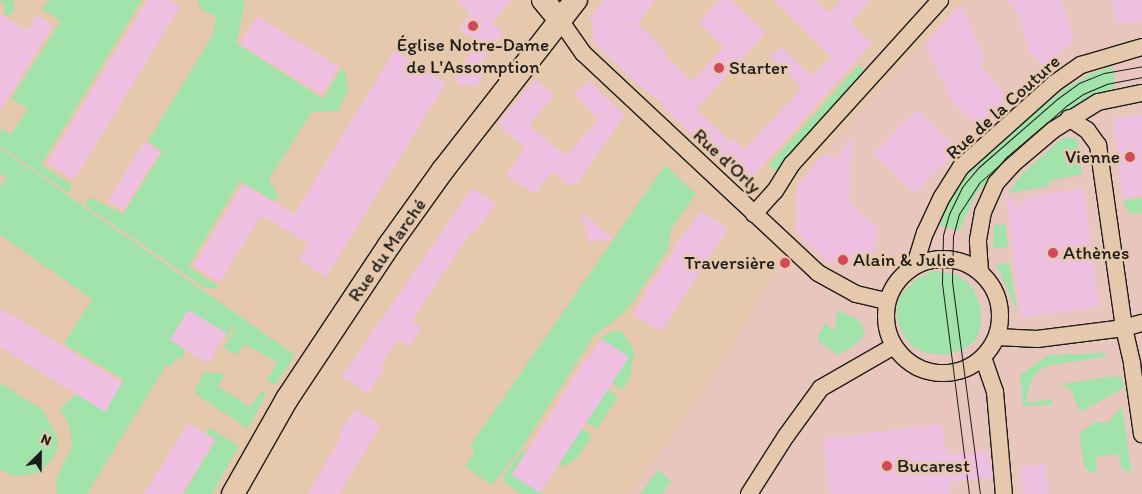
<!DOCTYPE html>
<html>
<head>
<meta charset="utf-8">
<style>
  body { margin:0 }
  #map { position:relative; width:1142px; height:494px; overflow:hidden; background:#e6c9ad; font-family:Itim,sans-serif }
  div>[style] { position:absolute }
  .built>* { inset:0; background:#e8c6bd }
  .green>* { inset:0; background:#a2e3ac }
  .building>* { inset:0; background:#eebfe1 }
  .roads { filter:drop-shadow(1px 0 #1c1c1c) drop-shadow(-1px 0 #1c1c1c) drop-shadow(0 1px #1c1c1c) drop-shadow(0 -1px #1c1c1c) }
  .street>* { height:16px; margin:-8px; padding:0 8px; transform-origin:8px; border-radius:8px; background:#e6c9ad }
  .street>.ring { margin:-8px; padding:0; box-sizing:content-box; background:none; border:16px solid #e6c9ad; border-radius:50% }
  .secondary>* { height:22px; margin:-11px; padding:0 11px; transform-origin:11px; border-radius:11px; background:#e6c9ad }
  .tram>* { height:1px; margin:-0.5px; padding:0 0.5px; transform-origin:0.5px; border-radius:0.5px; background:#1c1c1c }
  .dots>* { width:14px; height:14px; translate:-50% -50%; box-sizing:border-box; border:2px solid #e6c9ad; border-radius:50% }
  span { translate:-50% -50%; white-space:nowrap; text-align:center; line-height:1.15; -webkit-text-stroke:5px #e6c9ad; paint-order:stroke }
  .poi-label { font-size:19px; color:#1c1c1c }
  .left { translate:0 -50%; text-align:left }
  .right { translate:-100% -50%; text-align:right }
  .street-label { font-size:19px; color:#1c1c1c }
  .north { position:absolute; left:15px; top:429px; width:50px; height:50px; -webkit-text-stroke:4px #e6c9ad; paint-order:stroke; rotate:23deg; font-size:14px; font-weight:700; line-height:20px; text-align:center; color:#1c1c1c }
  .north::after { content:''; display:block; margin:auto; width:18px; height:22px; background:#1c1c1c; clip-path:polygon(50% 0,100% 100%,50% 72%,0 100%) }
</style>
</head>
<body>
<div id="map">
  <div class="built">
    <i style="clip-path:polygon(962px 0,1142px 0,1142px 494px,629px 494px,708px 384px,787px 253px,822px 155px)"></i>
  </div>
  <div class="green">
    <i style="clip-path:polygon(0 0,13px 0,15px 8px,10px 14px,6px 16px,4px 14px,5px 7px)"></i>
    <i style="clip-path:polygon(48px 0,142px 0,41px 165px,72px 185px,68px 193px,0 146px,0 129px,11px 134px,28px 109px,11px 98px,61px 21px,42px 9px)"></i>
    <i style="clip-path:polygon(198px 0,242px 0,245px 2px,236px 43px,323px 99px,341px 69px,345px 72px,348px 89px,338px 111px,312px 112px,269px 179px,279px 197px,272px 200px,240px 181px,188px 267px,219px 286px,217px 288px,205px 288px,85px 205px,89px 197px,123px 214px,162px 152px,148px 141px,212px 36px,215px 24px,216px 17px,199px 7px)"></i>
    <i style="clip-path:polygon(859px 65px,865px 70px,775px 171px,769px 165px)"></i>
    <i style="clip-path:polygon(1113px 66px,1115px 87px,1081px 103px,1051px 123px,1003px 165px,976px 194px,959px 231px,940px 226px,948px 201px,980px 157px,1067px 87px,1095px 72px)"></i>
    <i style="clip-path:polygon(1067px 137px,1077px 139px,1082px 174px,1053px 180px,1049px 182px,1049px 186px,1008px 193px,1022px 174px,1061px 139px)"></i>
    <i style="clip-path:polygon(0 148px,295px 355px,275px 385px,267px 380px,277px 362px,244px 344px,237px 355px,224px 348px,235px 328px,229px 324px,232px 328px,226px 338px,224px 336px,226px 333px,188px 310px,170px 340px,186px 350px,181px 359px,177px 358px,171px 367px,167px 364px,87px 494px,57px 494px,56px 480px,72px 445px,69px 425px,60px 409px,76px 394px,105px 411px,124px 380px,64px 344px,92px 299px,0 235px,0 187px,6px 178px,0 174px)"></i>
    <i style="clip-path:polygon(665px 165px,696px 194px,671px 229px,668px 249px,627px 310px,593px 337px,525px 443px,492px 485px,465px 467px,475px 451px,470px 446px)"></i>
    <i style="clip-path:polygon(1142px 198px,1142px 213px,1132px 214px,1125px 208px,1124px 201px)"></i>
    <i style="clip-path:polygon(1005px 224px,1008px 247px,993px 249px,994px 225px)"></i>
    <i style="clip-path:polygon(1009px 263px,1018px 314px,996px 264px)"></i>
    <i style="clip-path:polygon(933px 271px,957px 274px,972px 287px,981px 307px,981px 327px,975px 341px,965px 349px,946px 355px,926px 353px,912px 346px,903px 335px,897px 320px,897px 305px,902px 293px,918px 278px)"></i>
    <i style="clip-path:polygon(837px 310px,857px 319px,862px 324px,864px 335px,855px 345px,838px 355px,818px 341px,818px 335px,826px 322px,829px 328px,835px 330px)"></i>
    <i style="clip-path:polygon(611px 331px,620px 331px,624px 334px,632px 346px,634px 354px,630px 378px,622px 390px,612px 383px,628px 357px,601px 339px)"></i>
    <i style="clip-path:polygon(1105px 353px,1105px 357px,1050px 365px,1039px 370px,1031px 381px,1027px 395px,1027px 403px,1052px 399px,1053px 405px,1023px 406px,1020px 375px,1048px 355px)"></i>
    <i style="clip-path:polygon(204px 372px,225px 374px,218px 386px,250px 407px,261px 391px,266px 394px,248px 429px,197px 395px,195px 389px)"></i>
    <i style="clip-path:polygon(1116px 376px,1122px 377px,1124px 388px,1080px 412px,1071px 390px,1061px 384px)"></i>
    <i style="clip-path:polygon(0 383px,43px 410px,58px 438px,57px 451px,50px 462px,37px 473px,20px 476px,8px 474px,0 469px)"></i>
    <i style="clip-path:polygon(608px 389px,618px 397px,597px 429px,586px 422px)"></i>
    <i style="clip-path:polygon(1122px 406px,1132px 474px,1120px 466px,1119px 454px,1096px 457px,1097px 470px,1092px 474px,1084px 466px,1079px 433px,1096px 422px,1108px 423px)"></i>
    <i style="clip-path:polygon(209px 428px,239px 446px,212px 494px,183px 494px,216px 440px,205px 432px)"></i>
    <i style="clip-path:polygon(582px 428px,592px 436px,579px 456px,566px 466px,558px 465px)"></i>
    <i style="clip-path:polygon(527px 448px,512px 475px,544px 494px,521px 494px,505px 483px,503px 477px,506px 472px,520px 453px)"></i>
    <i style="clip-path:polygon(658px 470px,671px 481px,662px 494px,640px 494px)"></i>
  </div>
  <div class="building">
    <i style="clip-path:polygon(147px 0,169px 0,180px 7px,74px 180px,47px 163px)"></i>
    <i style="clip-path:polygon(456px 0,512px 0,492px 23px,503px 33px,482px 62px,489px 67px,475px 89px,466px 83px,463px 87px,454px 80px,478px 41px,458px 29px,471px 14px)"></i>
    <i style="clip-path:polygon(604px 0,656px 0,637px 23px,668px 53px,665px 55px,667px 58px,692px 81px,724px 47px,698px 23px,719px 0,731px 0,766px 33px,696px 109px,730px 141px,733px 138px,745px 149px,802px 88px,770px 57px,780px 46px,812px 76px,831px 57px,774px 0,816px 0,828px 13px,841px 0,871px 0,850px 22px,872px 43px,746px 184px,662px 107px,664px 104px,639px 86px,590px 39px,593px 36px,592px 21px,589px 18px)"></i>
    <i style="clip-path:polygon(1006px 0,1061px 0,1074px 40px,1043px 66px,1029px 51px,1018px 13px)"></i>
    <i style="clip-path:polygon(1112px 0,1142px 0,1142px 21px,1116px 24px)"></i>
    <i style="clip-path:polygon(961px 4px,985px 60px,979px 64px,1009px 98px,977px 127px,952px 100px,925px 43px)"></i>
    <i style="clip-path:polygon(0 14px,28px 31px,37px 15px,53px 25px,0 111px)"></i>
    <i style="clip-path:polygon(257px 16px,339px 67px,322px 95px,240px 44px)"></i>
    <i style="clip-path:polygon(395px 50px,446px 83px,326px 277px,299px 260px,308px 244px,261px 215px,220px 282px,193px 266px,243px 184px,294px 214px)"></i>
    <i style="clip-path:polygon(535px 79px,554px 95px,529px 125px,566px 156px,598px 119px,574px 95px,588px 80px,625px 115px,576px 185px,572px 182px,569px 186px,553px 172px,534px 194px,506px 175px,525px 148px,497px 124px)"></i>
    <i style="clip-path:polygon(916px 110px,954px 146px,954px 152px,915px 193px,874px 154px)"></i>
    <i style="clip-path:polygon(1142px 115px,1142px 195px,1123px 198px,1113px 119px)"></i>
    <i style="clip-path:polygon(852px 139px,849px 202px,878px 229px,869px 270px,828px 261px,796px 232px,797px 186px,822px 155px,836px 158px)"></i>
    <i style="clip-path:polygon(144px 141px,160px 151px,123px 211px,108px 201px)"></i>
    <i style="clip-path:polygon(472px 188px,496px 204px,474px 235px,471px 232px,412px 321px,422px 327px,409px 347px,398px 339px,380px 367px,384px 370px,368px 394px,342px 376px)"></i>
    <i style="clip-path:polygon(1084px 189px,1099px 307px,1021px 318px,1006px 195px,1019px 207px,1030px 196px)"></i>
    <i style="clip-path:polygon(580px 211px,614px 240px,589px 242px)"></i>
    <i style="clip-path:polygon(701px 211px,728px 229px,661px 332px,633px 314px,646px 294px,644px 293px,676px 248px,674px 247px)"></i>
    <i style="clip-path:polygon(0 308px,122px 382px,105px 412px,0 347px)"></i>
    <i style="clip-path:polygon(188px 310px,226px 333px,208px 364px,170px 340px)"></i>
    <i style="clip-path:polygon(601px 339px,629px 357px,540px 493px,512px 475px,586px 358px,588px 359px)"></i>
    <i style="clip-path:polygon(355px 409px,381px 426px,339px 494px,308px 494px,341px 436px,338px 434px)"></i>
    <i style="clip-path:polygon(188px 423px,215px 440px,182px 494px,144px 494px)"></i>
    <i style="clip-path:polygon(942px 424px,946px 455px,988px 450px,992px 477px,949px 482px,951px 494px,830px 494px,823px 439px)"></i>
    <i style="clip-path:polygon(1045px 464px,1049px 494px,1023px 494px,1021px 466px)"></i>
  </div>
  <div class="roads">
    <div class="street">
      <i style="left:560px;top:20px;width:40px;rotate:55.1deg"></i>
      <i style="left:583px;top:53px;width:322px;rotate:43.1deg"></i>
      <i style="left:818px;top:273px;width:43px;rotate:28.9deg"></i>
      <i style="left:856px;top:294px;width:32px;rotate:13deg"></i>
      <i style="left:1069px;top:118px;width:22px;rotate:34deg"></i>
      <i style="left:1087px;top:130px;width:19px;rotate:54deg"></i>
      <i style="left:1098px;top:145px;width:185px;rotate:81.9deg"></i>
      <i style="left:1124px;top:328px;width:37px;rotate:77deg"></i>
      <i style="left:1132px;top:364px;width:71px;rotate:81.9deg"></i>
      <i style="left:754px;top:214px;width:31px;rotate:-48deg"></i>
      <i style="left:775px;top:191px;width:32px;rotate:-58deg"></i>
      <i style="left:792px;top:164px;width:221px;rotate:-47.9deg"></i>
      <i class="ring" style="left:886px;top:259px;width:98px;height:98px"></i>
      <i style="left:915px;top:265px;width:34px;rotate:-73deg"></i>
      <i style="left:925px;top:233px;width:40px;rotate:-65deg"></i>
      <i style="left:942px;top:197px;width:36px;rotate:-58deg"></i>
      <i style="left:961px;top:167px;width:126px;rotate:-41.8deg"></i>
      <i style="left:1055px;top:83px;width:32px;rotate:-35deg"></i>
      <i style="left:1081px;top:65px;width:64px;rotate:-16.4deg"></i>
      <i style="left:980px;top:271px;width:31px;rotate:-94deg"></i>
      <i style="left:978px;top:240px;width:28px;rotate:-80deg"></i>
      <i style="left:983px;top:212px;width:32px;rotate:-66deg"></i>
      <i style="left:996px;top:183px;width:25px;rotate:-48deg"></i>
      <i style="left:1013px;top:164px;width:52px;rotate:-40.4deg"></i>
      <i style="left:1053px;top:130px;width:53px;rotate:-31.9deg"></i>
      <i style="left:1098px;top:102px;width:45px;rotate:-11.6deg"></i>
      <i style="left:997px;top:337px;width:40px;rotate:2.9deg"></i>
      <i style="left:1037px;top:339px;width:88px;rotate:-7.2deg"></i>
      <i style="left:1124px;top:328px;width:19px;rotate:-16deg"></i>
      <i style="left:983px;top:357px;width:37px;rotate:71deg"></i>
      <i style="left:995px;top:392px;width:102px;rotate:85deg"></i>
      <i style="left:749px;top:494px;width:69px;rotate:-57.5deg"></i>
      <i style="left:786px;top:436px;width:59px;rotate:-53.9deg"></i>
      <i style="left:821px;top:388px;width:84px;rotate:-29.9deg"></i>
    </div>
    <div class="secondary">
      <i style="left:543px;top:0;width:26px;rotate:50deg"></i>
      <i style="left:233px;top:494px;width:109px;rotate:-60.4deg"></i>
      <i style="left:287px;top:399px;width:186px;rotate:-56.4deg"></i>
      <i style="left:390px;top:244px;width:91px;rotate:-54.4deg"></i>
      <i style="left:443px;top:170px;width:216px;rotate:-52deg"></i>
    </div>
  </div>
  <div class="tram">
    <i style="left:969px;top:494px;width:213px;rotate:-97.3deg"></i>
    <i style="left:942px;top:283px;width:48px;rotate:-88.8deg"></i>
    <i style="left:943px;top:235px;width:22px;rotate:-74deg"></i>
    <i style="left:949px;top:214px;width:30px;rotate:-64deg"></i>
    <i style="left:962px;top:187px;width:26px;rotate:-50deg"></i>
    <i style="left:979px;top:167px;width:103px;rotate:-41.1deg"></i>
    <i style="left:1057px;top:99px;width:27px;rotate:-36deg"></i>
    <i style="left:1079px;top:83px;width:27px;rotate:-22deg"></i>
    <i style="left:1104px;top:73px;width:39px;rotate:-10deg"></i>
    <i style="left:980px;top:494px;width:214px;rotate:-97.5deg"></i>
    <i style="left:952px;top:282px;width:46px;rotate:-88.8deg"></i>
    <i style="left:953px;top:236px;width:23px;rotate:-75deg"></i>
    <i style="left:959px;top:214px;width:37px;rotate:-57deg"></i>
    <i style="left:979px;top:183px;width:116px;rotate:-41.5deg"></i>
    <i style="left:1066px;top:106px;width:21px;rotate:-35deg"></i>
    <i style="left:1083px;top:94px;width:25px;rotate:-23deg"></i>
    <i style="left:1106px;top:84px;width:37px;rotate:-11deg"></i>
  </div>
  <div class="dots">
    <i style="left:473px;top:26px;background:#d1495b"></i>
    <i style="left:719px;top:68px;background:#d1495b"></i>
    <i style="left:1130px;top:157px;background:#d1495b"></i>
    <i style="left:1053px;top:253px;background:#d1495b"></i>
    <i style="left:843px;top:260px;background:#d1495b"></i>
    <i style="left:785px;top:263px;background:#d1495b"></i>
    <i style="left:887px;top:466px;background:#d1495b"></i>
  </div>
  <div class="poi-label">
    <span style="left:473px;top:56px">Église Notre-Dame<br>de L'Assomption</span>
    <span class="left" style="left:729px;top:68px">Starter</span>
    <span class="right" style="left:1120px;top:157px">Vienne</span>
    <span class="left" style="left:1063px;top:253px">Athènes</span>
    <span class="left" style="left:853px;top:260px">Alain &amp; Julie</span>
    <span class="right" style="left:775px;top:263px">Traversière</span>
    <span class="left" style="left:897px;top:466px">Bucarest</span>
  </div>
  <div class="street-label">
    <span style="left:1003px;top:107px;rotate:-42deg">Rue de la Couture</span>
    <span style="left:727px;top:161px;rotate:43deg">Rue d'Orly</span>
    <span style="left:387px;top:250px;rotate:-55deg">Rue du Marché</span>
  </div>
  <div class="north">N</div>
</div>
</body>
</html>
